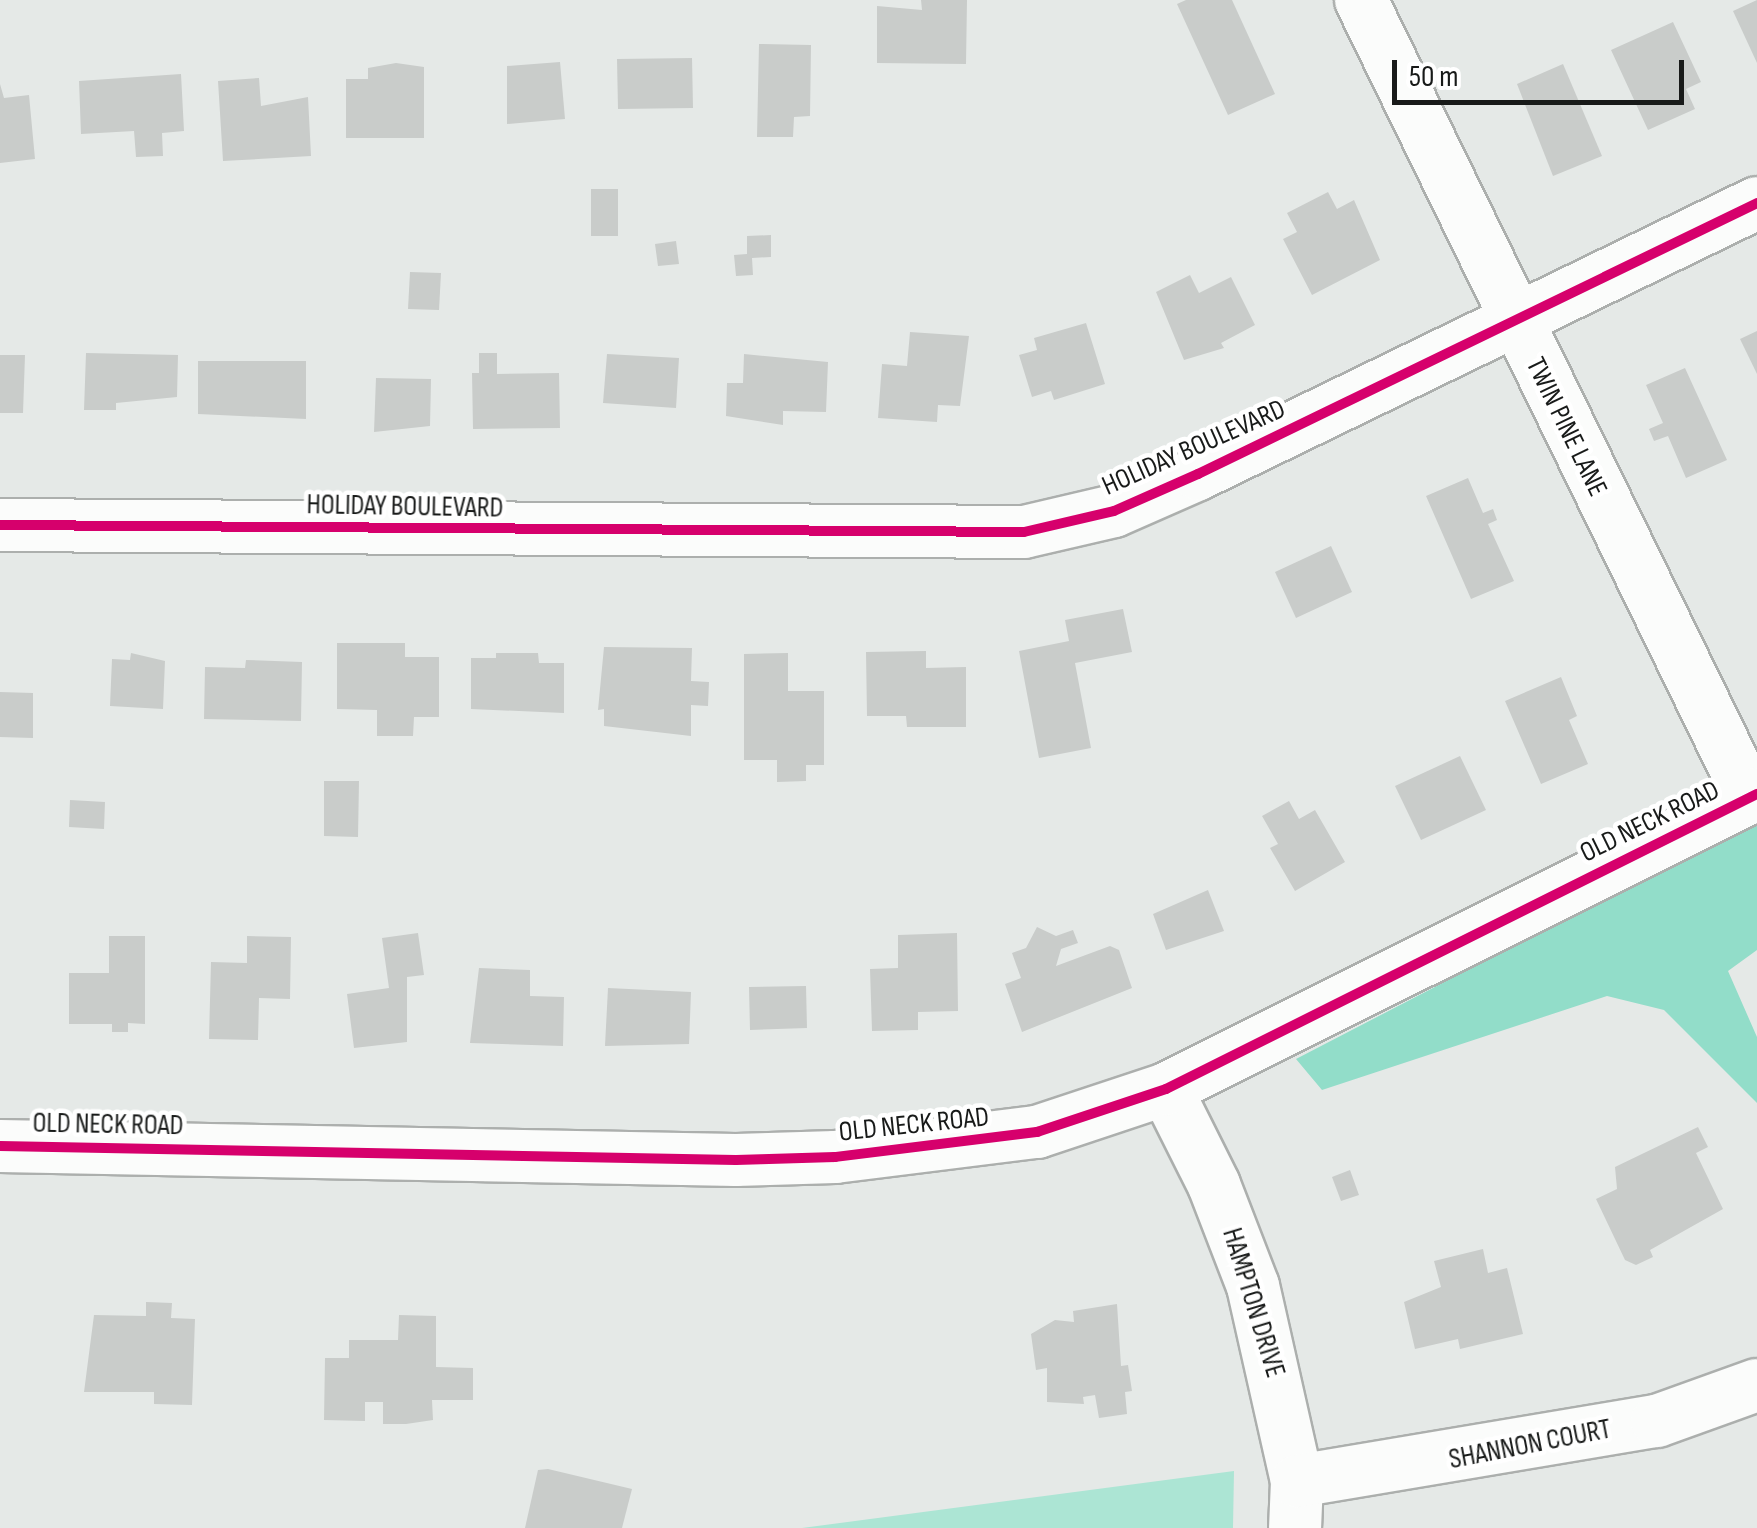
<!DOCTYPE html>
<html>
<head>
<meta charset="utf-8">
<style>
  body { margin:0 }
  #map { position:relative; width:1757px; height:1528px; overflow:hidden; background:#e5e9e7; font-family:"Sofia Sans Condensed",sans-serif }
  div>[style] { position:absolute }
  .green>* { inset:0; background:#ace5d4 }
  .forest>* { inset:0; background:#92ddc9 }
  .building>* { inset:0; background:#c9ccca }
  .roads { filter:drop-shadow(2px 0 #acafad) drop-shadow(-2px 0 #acafad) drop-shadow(0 2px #acafad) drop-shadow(0 -2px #acafad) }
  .minor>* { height:52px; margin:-26px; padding:0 26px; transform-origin:26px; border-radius:26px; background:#fbfcfb }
  .cycleway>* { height:10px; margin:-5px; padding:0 5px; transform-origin:5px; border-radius:5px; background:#d6006c }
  span { translate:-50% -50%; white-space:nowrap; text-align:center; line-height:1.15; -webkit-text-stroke:9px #fff; paint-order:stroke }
  .street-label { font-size:28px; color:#181a19 }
  .scale { position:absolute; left:1392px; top:60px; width:292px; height:45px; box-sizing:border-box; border:5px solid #181a19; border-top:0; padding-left:12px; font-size:30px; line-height:35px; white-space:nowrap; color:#181a19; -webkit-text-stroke:8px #fff; paint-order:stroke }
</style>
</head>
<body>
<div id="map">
  <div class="green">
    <i style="clip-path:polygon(1234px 1471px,1233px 1528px,802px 1528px)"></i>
  </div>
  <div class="forest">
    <i style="clip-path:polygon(1757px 820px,1757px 950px,1728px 971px,1757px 1037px,1757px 1103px,1664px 1010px,1607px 996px,1322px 1090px,1296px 1059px)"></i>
  </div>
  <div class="building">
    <i style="clip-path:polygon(921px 0,967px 0,966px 64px,877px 63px,877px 6px,922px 10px)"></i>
    <i style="clip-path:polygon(1186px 0,1232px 0,1275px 94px,1228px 115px,1177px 4px)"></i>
    <i style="clip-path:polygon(1757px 0,1757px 63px,1733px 11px)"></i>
    <i style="clip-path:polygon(1673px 22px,1701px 82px,1686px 89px,1695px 109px,1648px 130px,1611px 50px)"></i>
    <i style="clip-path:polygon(759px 44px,811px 45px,810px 116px,794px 117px,793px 137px,757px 137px)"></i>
    <i style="clip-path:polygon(692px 58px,693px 108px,618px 109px,617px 59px)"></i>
    <i style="clip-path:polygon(560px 62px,565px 119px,507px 124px,507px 66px)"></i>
    <i style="clip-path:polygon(396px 63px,424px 67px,424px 138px,346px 138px,346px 79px,368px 79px,368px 68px)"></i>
    <i style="clip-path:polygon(1563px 64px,1602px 156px,1553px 176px,1517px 84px)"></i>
    <i style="clip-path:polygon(181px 74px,184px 131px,162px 133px,163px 156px,136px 157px,134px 131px,81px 134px,79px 81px)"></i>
    <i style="clip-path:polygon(259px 78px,261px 106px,308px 97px,311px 156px,223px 161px,218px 81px)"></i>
    <i style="clip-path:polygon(0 84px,4px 98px,29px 95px,35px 159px,0 163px)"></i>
    <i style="clip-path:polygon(591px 189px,618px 189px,618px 236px,591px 236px)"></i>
    <i style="clip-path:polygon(1328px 192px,1337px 209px,1354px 200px,1380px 260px,1312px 295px,1283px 239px,1297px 232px,1287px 213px)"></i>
    <i style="clip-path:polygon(771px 235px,771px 257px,752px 258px,753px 275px,736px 276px,734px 255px,747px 254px,747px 236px)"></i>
    <i style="clip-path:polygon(676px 241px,679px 264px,658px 266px,655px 244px)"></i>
    <i style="clip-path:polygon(410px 272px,441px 273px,439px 310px,408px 309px)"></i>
    <i style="clip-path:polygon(1190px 275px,1199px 293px,1231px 277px,1255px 325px,1221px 343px,1224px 348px,1184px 360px,1156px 292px)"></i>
    <i style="clip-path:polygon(1086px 323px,1105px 384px,1054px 400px,1051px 391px,1032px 397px,1019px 355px,1037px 350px,1034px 338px)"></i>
    <i style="clip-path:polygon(1757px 331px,1757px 374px,1740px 339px)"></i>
    <i style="clip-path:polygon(910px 332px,969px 336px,960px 406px,938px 405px,937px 422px,878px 418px,882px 364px,907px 366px)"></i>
    <i style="clip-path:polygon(86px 353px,178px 355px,177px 397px,116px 403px,116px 410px,84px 410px)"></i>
    <i style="clip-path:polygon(479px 353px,497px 353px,497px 374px,559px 373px,560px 428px,473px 429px,472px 373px,479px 373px)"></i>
    <i style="clip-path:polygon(607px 354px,679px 358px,676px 408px,603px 403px)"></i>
    <i style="clip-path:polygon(744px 354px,828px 362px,826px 412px,783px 411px,783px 425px,726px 416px,727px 383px,743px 383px)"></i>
    <i style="clip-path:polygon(0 355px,25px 355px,23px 413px,0 413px)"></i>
    <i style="clip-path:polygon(198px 361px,306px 361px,306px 419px,198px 414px)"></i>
    <i style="clip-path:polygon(1685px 368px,1727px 460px,1686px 478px,1668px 436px,1654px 441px,1649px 429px,1663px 423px,1646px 385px)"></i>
    <i style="clip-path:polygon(376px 378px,431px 379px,430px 426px,374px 432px)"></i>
    <i style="clip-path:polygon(1468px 478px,1483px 513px,1493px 509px,1497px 520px,1488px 524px,1514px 581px,1471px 599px,1426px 496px)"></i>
    <i style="clip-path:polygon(1331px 546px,1352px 592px,1296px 618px,1275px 572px)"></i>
    <i style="clip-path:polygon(1123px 609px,1132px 652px,1075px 663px,1091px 748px,1039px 758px,1019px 651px,1069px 641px,1065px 620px)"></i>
    <i style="clip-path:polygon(337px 643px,405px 643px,405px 657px,439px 657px,439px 717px,414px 717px,413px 736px,377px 736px,377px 710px,337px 709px)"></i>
    <i style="clip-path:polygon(604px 647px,692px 648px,691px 681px,709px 682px,708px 706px,691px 705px,691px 736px,604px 726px,604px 709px,598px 710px)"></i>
    <i style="clip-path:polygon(926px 651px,926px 668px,966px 667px,966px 727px,907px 727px,906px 716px,867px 716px,866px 652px)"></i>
    <i style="clip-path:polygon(131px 653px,165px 661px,163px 709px,110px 706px,112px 659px,130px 660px)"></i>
    <i style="clip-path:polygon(496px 653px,538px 653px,539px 663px,564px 663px,564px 713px,471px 709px,471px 658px,496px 658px)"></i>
    <i style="clip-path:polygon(788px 653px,788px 691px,824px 691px,824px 765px,806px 765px,806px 781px,777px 782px,777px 760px,744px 760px,744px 654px)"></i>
    <i style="clip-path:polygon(246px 660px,302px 662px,301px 721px,204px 719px,205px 667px,245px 668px)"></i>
    <i style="clip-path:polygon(1561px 677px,1577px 716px,1569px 720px,1588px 764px,1541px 784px,1505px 701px)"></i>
    <i style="clip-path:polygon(0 692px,33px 693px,33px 738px,0 737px)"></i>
    <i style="clip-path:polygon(1460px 756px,1486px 810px,1421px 840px,1395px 786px)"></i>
    <i style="clip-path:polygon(324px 781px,359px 781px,358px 837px,324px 836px)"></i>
    <i style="clip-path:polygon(70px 800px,105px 802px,104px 829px,69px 827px)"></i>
    <i style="clip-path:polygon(1289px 801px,1299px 819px,1315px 810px,1345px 862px,1295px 891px,1270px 848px,1278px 844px,1262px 816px)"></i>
    <i style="clip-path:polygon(1208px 890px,1224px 931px,1166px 950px,1153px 914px)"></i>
    <i style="clip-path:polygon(1037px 927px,1056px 936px,1073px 930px,1078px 943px,1061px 949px,1056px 966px,1110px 946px,1119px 950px,1132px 988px,1022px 1032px,1005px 984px,1021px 978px,1012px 953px,1026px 948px)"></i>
    <i style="clip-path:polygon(418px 933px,424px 975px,407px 977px,407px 1042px,354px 1048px,347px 994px,389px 988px,382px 938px)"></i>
    <i style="clip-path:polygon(957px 933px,958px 1011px,918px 1012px,918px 1030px,872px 1031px,870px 969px,898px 968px,898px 935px)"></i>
    <i style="clip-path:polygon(109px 936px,145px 936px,145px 1024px,128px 1023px,128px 1032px,112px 1032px,112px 1024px,69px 1024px,69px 973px,109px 973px)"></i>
    <i style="clip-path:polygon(247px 936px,291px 937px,290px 999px,259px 998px,258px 1040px,209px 1039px,211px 962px,247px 963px)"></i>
    <i style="clip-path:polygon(479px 968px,530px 970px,530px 996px,564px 997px,563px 1046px,470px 1043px)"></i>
    <i style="clip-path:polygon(806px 986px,807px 1028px,750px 1030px,749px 987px)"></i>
    <i style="clip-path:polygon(608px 988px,691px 992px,689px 1044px,605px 1046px)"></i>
    <i style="clip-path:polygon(1698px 1127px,1708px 1147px,1696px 1153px,1723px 1209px,1650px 1250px,1653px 1257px,1636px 1265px,1625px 1260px,1596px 1199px,1617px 1189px,1615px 1167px)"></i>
    <i style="clip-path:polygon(1350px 1170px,1359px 1195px,1341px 1201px,1332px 1177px)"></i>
    <i style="clip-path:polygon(1483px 1249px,1488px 1273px,1507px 1268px,1523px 1334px,1460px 1349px,1458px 1339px,1415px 1349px,1404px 1302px,1441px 1287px,1434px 1261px)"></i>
    <i style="clip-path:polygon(146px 1302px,172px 1303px,171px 1318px,195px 1319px,192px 1405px,154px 1404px,154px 1392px,84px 1392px,94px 1315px,146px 1316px)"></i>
    <i style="clip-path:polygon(1117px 1304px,1121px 1366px,1128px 1365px,1132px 1391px,1125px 1392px,1127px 1414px,1099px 1418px,1095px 1395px,1083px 1397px,1084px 1404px,1047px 1402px,1047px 1368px,1036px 1370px,1031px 1334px,1055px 1320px,1074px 1322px,1073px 1311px)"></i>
    <i style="clip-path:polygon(399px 1315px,436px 1316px,436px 1367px,473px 1368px,473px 1400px,432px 1400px,433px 1420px,406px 1424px,383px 1424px,383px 1402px,365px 1402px,365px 1421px,324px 1420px,325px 1358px,349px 1358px,349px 1340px,398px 1340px)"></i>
    <i style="clip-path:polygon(548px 1469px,632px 1489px,622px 1528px,525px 1528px,538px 1470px)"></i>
  </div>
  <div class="roads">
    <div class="minor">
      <i style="left:1361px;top:0;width:888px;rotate:64.01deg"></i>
      <i style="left:0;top:525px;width:1024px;rotate:0.39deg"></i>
      <i style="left:1024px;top:532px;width:92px;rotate:-13.1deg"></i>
      <i style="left:1114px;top:511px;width:92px;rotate:-23.8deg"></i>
      <i style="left:1198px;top:474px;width:621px;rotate:-25.86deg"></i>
      <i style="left:1166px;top:1089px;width:107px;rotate:63.4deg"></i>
      <i style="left:1214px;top:1185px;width:108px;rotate:68.9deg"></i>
      <i style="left:1253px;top:1286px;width:200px;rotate:77.3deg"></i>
      <i style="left:1297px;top:1481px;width:47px;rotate:92.4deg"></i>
      <i style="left:0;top:1146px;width:736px;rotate:1.09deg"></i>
      <i style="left:736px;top:1160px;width:99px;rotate:-1.7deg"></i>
      <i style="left:835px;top:1157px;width:204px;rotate:-7.1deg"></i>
      <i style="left:1037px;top:1132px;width:136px;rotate:-18.4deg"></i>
      <i style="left:1166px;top:1089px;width:661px;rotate:-26.53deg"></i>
      <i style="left:1297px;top:1481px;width:365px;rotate:-9.5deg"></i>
      <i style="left:1657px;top:1421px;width:106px;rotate:-19.8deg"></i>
    </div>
  </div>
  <div class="cycleway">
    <i style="left:0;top:525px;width:1024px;rotate:0.39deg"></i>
    <i style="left:1024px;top:532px;width:92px;rotate:-13.1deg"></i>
    <i style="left:1114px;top:511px;width:92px;rotate:-23.8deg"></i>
    <i style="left:1198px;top:474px;width:621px;rotate:-25.86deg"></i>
    <i style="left:0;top:1146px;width:736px;rotate:1.09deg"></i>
    <i style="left:736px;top:1160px;width:99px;rotate:-1.7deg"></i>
    <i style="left:835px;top:1157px;width:204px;rotate:-7.1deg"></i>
    <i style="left:1037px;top:1132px;width:136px;rotate:-18.4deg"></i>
    <i style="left:1166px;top:1089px;width:661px;rotate:-26.53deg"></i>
  </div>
  <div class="street-label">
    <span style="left:1566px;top:427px;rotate:64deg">TWIN PINE LANE</span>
    <span style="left:1194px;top:448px;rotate:-24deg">HOLIDAY BOULEVARD</span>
    <span style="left:405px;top:507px;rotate:1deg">HOLIDAY BOULEVARD</span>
    <span style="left:1650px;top:822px;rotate:-26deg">OLD NECK ROAD</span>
    <span style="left:108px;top:1125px;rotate:1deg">OLD NECK ROAD</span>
    <span style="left:914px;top:1125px;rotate:-6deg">OLD NECK ROAD</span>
    <span style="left:1253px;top:1303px;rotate:73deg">HAMPTON DRIVE</span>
    <span style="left:1530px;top:1445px;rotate:-11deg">SHANNON COURT</span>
  </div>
  <div class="scale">50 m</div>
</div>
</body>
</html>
